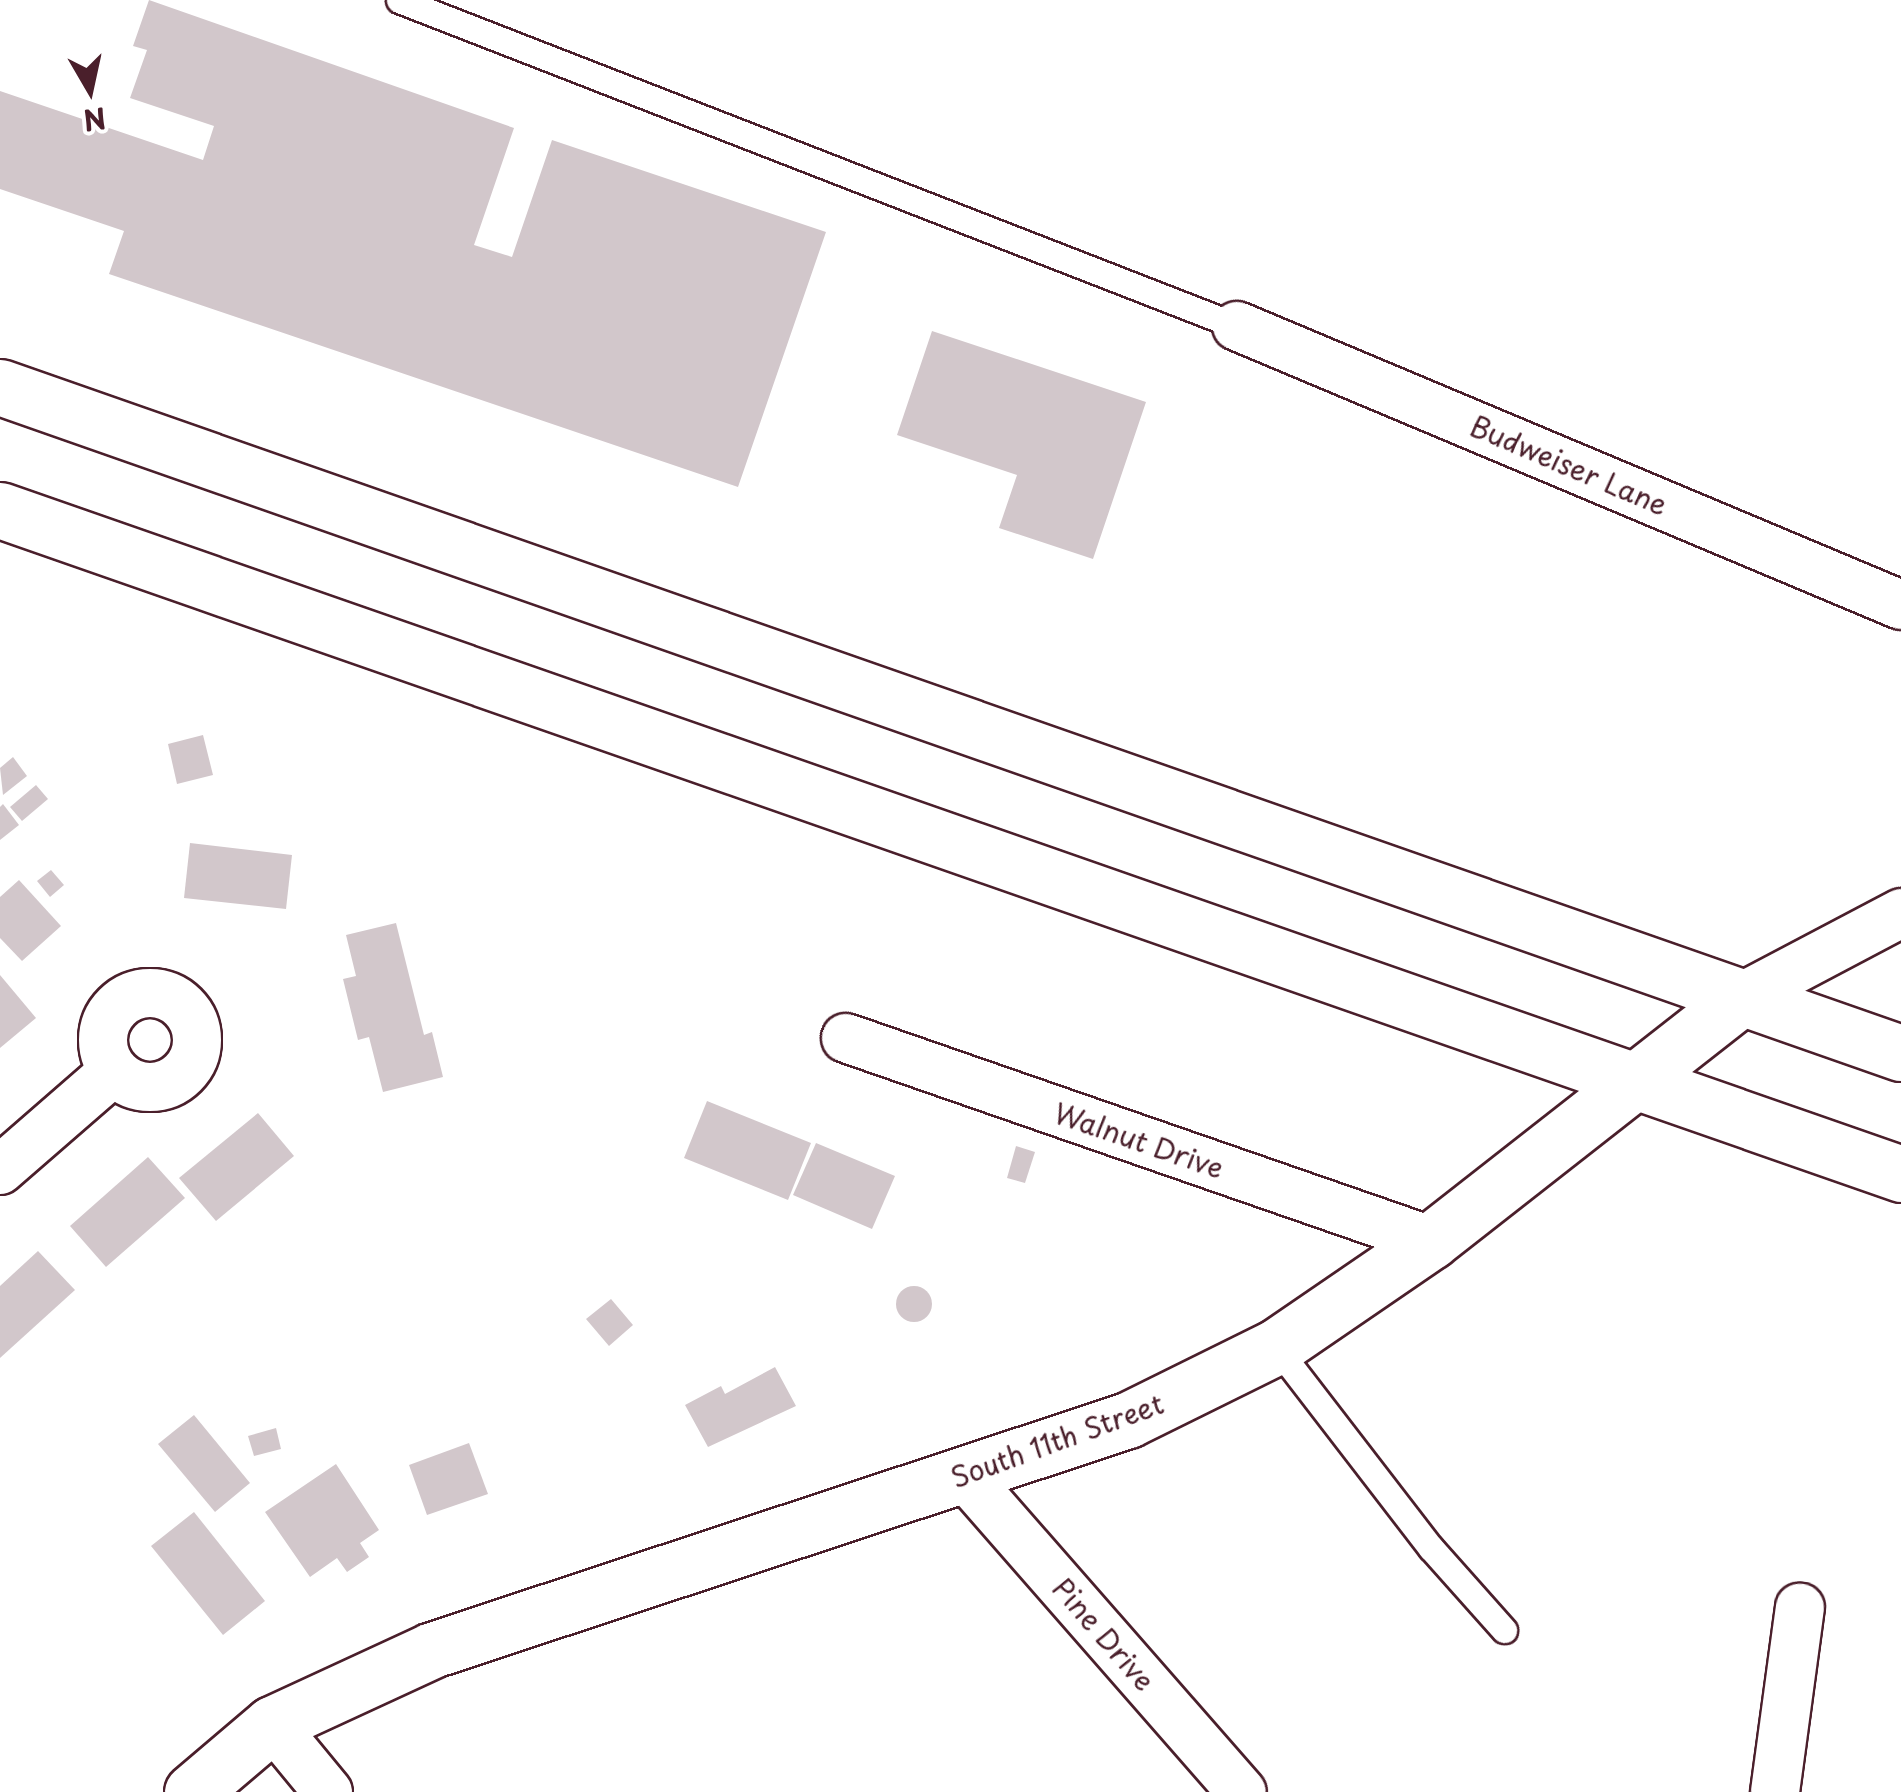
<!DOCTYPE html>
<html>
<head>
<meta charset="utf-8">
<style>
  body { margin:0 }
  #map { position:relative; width:1901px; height:1792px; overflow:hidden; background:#fff; font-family:"Playpen Sans",sans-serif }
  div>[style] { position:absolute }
  .building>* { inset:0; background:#d2c7cb }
  .round { border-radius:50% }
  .roads { filter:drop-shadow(2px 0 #4a1f2b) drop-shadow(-2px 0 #4a1f2b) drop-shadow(0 2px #4a1f2b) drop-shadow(0 -2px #4a1f2b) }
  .lane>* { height:25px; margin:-12.5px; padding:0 12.5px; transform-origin:12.5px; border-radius:12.5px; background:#fff }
  .street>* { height:48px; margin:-24px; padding:0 24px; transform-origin:24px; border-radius:24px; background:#fff }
  .street>.ring { margin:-24px; padding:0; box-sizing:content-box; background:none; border:48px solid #fff; border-radius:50% }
  .secondary>* { height:55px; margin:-27.5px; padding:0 27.5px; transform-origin:27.5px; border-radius:27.5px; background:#fff }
  .highway>* { height:55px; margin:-27.5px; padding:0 27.5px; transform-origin:27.5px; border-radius:27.5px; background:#fff }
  span { translate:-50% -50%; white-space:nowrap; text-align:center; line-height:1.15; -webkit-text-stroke:9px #fff; paint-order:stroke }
  .street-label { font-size:28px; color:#4a1f2b }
  .north { position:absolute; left:40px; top:40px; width:100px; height:100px; -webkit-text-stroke:8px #fff; paint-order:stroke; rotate:171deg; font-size:28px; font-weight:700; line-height:40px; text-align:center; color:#4a1f2b }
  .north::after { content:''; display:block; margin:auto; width:35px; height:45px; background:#4a1f2b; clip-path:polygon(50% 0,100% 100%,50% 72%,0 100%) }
</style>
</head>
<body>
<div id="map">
  <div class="building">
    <i style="clip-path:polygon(149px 0,514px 128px,474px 245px,512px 257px,552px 140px,826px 232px,738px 487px,109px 274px,124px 231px,0 189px,0 91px,203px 160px,214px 126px,130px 98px,147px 50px,133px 46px)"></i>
    <i style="clip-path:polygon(932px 331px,1146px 402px,1093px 559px,999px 528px,1017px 475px,897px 435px)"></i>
    <i style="clip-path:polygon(203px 735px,213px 775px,177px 784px,168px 744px)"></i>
    <i style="clip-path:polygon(13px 757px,27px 776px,3px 795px,0 768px)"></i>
    <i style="clip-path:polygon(36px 785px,48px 799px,22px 821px,10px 807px)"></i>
    <i style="clip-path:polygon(3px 804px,19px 825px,0 840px,0 807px)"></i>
    <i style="clip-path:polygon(190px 843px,292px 855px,286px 909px,184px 898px)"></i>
    <i style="clip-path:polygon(51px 870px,64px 885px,50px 897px,37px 881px)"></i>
    <i style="clip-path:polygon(19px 880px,61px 926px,22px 961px,0 938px,0 897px)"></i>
    <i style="clip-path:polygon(396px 923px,424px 1035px,432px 1032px,443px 1077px,383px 1092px,369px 1037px,358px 1040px,343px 979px,356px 976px,346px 935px)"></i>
    <i style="clip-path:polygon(0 975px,36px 1018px,0 1048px)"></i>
    <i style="clip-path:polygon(707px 1101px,811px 1143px,788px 1200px,684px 1158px)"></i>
    <i style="clip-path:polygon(258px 1113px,294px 1156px,216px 1221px,179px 1178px)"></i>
    <i style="clip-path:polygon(816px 1143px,895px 1176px,872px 1229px,793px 1195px)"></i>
    <i style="clip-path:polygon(1016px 1146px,1035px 1152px,1025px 1183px,1007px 1178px)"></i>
    <i style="clip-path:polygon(148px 1157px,185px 1198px,106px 1267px,70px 1226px)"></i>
    <i style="clip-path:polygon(38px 1251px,75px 1290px,0 1358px,0 1286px)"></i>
    <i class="round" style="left:896px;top:1286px;width:36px;height:36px"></i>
    <i style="clip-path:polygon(611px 1299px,633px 1325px,609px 1346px,586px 1319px)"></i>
    <i style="clip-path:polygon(775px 1367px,796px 1406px,708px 1447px,685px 1405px,721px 1386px,725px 1394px)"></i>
    <i style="clip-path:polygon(194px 1415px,250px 1483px,215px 1512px,158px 1444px)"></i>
    <i style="clip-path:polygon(276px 1428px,281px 1449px,254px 1456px,248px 1436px)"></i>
    <i style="clip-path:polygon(469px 1443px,488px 1494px,427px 1515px,409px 1465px)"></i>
    <i style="clip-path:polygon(336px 1464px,379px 1530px,360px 1543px,369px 1557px,347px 1572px,337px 1558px,310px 1577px,265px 1512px)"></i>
    <i style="clip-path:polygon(194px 1512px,265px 1601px,223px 1635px,151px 1546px)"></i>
  </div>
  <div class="roads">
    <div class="lane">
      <i style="left:399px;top:0;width:899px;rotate:21.26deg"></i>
      <i style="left:1276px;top:1347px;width:254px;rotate:52.4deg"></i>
      <i style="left:1431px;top:1548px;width:110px;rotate:48.3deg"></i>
    </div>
    <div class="street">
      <i style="left:1237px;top:326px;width:720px;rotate:22.79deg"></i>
      <i class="ring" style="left:103px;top:993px;width:46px;height:46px"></i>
      <i style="left:1742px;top:997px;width:180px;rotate:-27.8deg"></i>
      <i style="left:846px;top:1038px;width:619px;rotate:19.14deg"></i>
      <i style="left:0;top:1170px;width:151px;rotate:-41deg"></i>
      <i style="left:965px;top:1476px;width:420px;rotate:48.8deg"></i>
      <i style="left:272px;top:1724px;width:88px;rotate:50.5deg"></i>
      <i style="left:1775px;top:1792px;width:186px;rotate:-82.3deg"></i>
    </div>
    <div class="secondary">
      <i style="left:192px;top:1792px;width:105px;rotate:-40.4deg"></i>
      <i style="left:272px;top:1724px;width:176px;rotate:-24.8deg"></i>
      <i style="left:432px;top:1650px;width:733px;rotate:-18.29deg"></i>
      <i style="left:1128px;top:1420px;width:165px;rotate:-26.3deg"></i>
      <i style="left:1276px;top:1347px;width:188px;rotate:-34.4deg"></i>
      <i style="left:1431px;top:1241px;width:395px;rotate:-38.1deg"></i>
    </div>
    <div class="highway">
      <i style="left:0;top:387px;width:2014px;rotate:19.31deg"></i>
      <i style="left:0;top:510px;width:2014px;rotate:19.25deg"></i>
    </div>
  </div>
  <div class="street-label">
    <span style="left:1569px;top:465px;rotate:23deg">Budweiser Lane</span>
    <span style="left:1139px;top:1140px;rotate:19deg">Walnut Drive</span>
    <span style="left:1057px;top:1440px;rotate:-20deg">South 11th Street</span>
    <span style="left:1104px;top:1634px;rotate:49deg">Pine Drive</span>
  </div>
  <div class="north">N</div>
</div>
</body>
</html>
